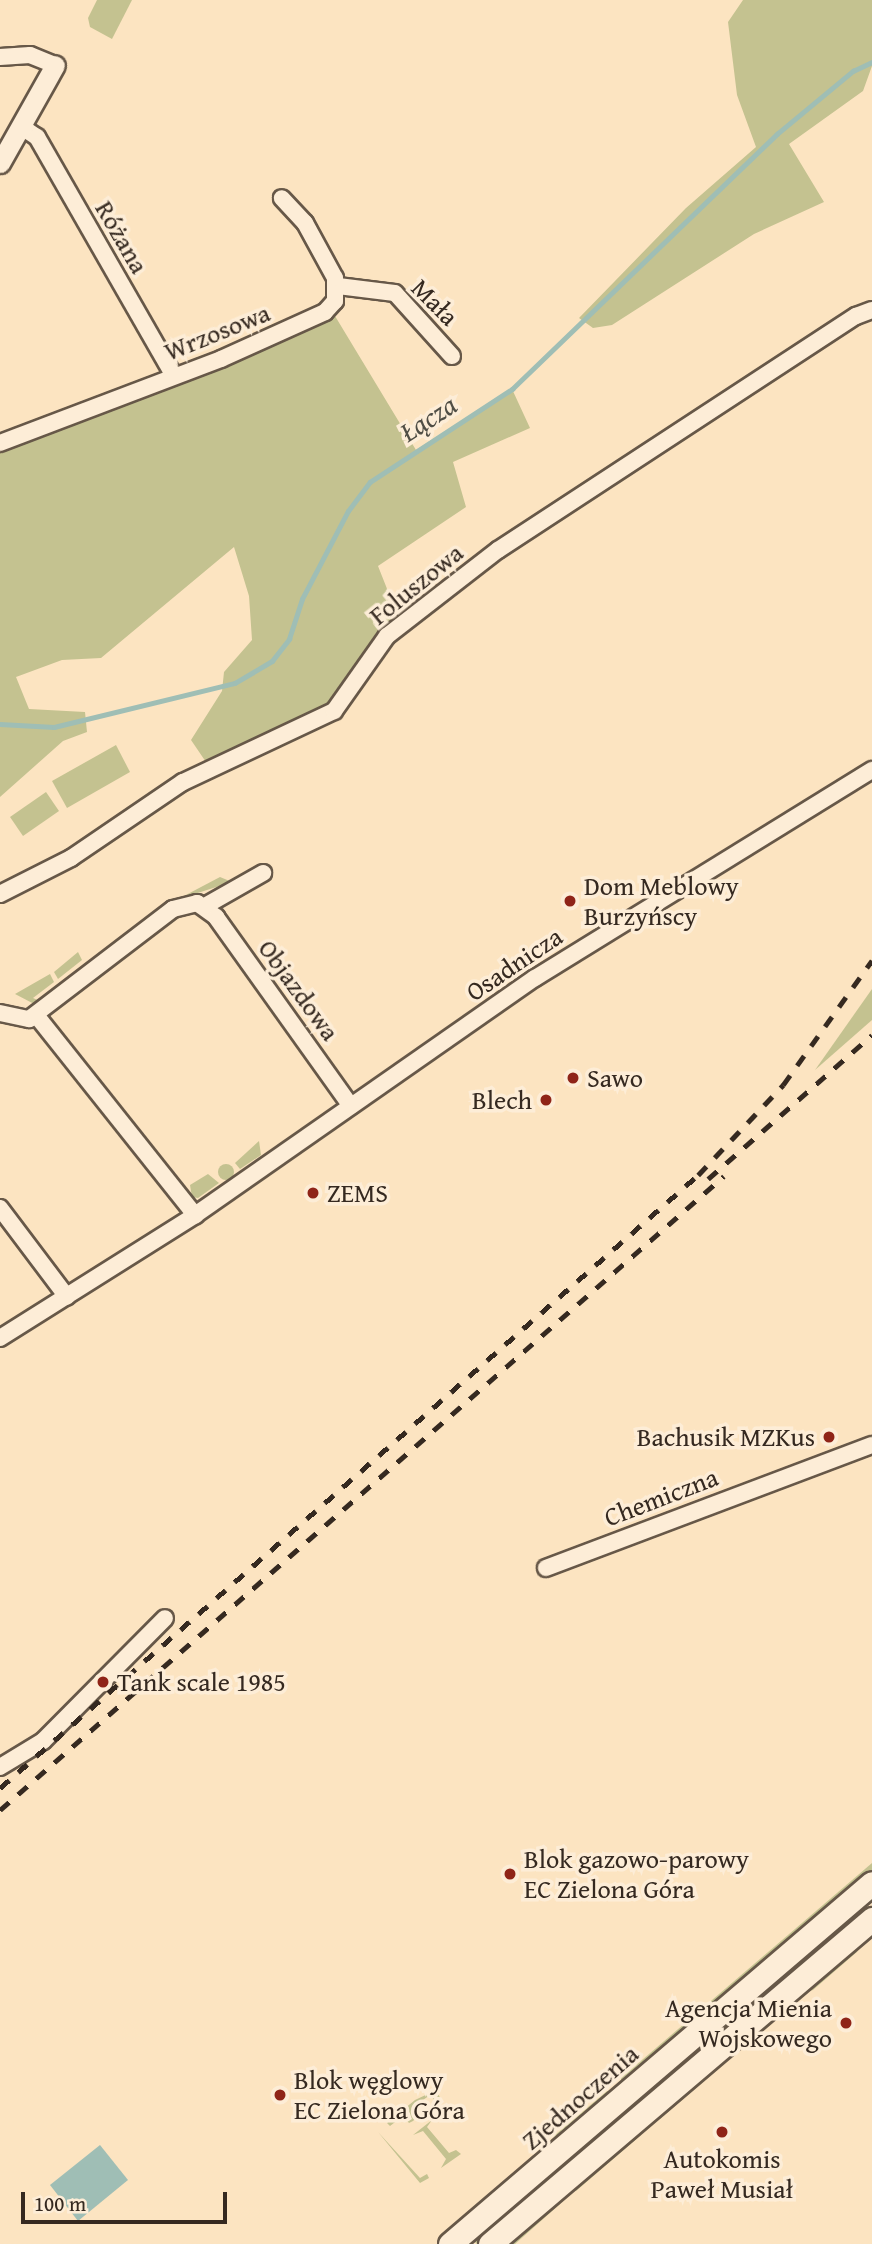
<!DOCTYPE html>
<html>
<head>
<meta charset="utf-8">
<style>
  body { margin:0 }
  #map { position:relative; width:872px; height:2244px; overflow:hidden; background:#fce4c1; font-family:"Gentium Book Plus",serif }
  div>[style] { position:absolute }
  .green>* { inset:0; background:#c4c290 }
  .round { border-radius:50% }
  .water>* { inset:0; background:#9fbeb5 }
  .stream>* { height:4.5px; margin:-2.25px; padding:0 2.25px; transform-origin:2.25px; border-radius:2.25px; background:#9fbeb5 }
  .roads { filter:drop-shadow(2px 0 #675848) drop-shadow(-2px 0 #675848) drop-shadow(0 2px #675848) drop-shadow(0 -2px #675848) }
  .minor>* { height:16px; margin:-8px; padding:0 8px; transform-origin:8px; border-radius:8px; background:#fdedd7 }
  .tertiary>* { height:19px; margin:-9.5px; padding:0 9.5px; transform-origin:9.5px; border-radius:9.5px; background:#fdedd7 }
  .secondary>* { height:23px; margin:-11.5px; padding:0 11.5px; transform-origin:11.5px; border-radius:11.5px; background:#fdedd7 }
  .rail>* { height:4.5px; margin-top:-2.25px; transform-origin:0; background:repeating-linear-gradient(90deg,#352920 0 12px,transparent 0 24px) }
  .dots>* { width:19px; height:19px; translate:-50% -50%; box-sizing:border-box; border:4px solid #fdedd7; border-radius:50% }
  span { translate:-50% -50%; white-space:nowrap; text-align:center; line-height:1.15; -webkit-text-stroke:7px #fdedd7; paint-order:stroke }
  .street-label { font-size:26px; color:#352920 }
  .poi-label { font-size:26px; color:#352920 }
  .left { translate:0 -50%; text-align:left }
  .right { translate:-100% -50%; text-align:right }
  .water-label { font-size:28px; color:#504e45; font-style:italic }
  .scale { position:absolute; left:21px; top:2192px; width:206px; height:32px; box-sizing:border-box; border:4px solid #352920; border-top:0; padding-left:9px; font-size:21px; line-height:24px; white-space:nowrap; color:#352920; -webkit-text-stroke:5px #fdedd7; paint-order:stroke }
</style>
</head>
<body>
<div id="map">
  <div class="green">
    <i style="clip-path:polygon(97px 0,132px 0,112px 39px,90px 27px,88px 18px)"></i>
    <i style="clip-path:polygon(743px 0,872px 0,872px 66px,863px 91px,789px 144px,824px 202px,754px 234px,612px 325px,593px 328px,579px 318px,686px 208px,756px 147px,737px 95px,728px 22px)"></i>
    <i style="clip-path:polygon(335px 316px,416px 450px,512px 389px,530px 428px,453px 462px,466px 507px,378px 566px,397px 614px,341px 699px,208px 765px,191px 740px,222px 691px,224px 672px,252px 640px,249px 596px,234px 547px,101px 658px,62px 660px,16px 677px,29px 709px,85px 712px,87px 732px,63px 741px,0 797px,0 448px)"></i>
    <i style="clip-path:polygon(116px 745px,130px 772px,67px 808px,52px 781px)"></i>
    <i style="clip-path:polygon(46px 792px,59px 811px,23px 836px,10px 817px)"></i>
    <i style="clip-path:polygon(220px 877px,232px 882px,182px 898px,182px 897px)"></i>
    <i style="clip-path:polygon(78px 952px,82px 960px,58px 979px,54px 972px)"></i>
    <i style="clip-path:polygon(50px 974px,54px 982px,33px 998px,42px 1002px,38px 1006px,15px 994px)"></i>
    <i style="clip-path:polygon(872px 989px,872px 1020px,815px 1070px)"></i>
    <i style="clip-path:polygon(259px 1141px,261px 1155px,240px 1169px,235px 1163px)"></i>
    <i class="round" style="left:218px;top:1164px;width:16px;height:16px"></i>
    <i style="clip-path:polygon(208px 1174px,219px 1183px,198px 1198px,192px 1197px,190px 1185px)"></i>
    <i style="clip-path:polygon(872px 1863px,872px 1872px,621px 2084px,621px 2078px)"></i>
    <i style="clip-path:polygon(838px 1934px,641px 2106px,632px 2097px,825px 1940px)"></i>
    <i style="clip-path:polygon(858px 1951px,813px 1990px,806px 1992px,849px 1955px)"></i>
    <i style="clip-path:polygon(736px 2053px,660px 2119px,651px 2117px,728px 2054px)"></i>
    <i style="clip-path:polygon(607px 2091px,613px 2095px,545px 2149px,555px 2135px)"></i>
    <i style="clip-path:polygon(438px 2093px,442px 2103px,438px 2105px,430px 2095px,416px 2105px,419px 2115px,413px 2121px,409px 2123px,403px 2116px,390px 2126px,387px 2123px,415px 2100px,432px 2092px)"></i>
    <i style="clip-path:polygon(622px 2105px,630px 2115px,563px 2168px,564px 2160px)"></i>
    <i style="clip-path:polygon(432px 2120px,427px 2127px,449px 2153px,456px 2150px,461px 2154px,441px 2168px,446px 2159px,423px 2131px,413px 2135px)"></i>
    <i style="clip-path:polygon(642px 2128px,641px 2135px,576px 2191px,577px 2183px)"></i>
    <i style="clip-path:polygon(378px 2132px,420px 2178px,427px 2174px,429px 2178px,420px 2183px)"></i>
    <i style="clip-path:polygon(518px 2199px,519px 2206px,477px 2244px,470px 2237px)"></i>
    <i style="clip-path:polygon(560px 2204px,515px 2244px,502px 2244px,549px 2205px)"></i>
  </div>
  <div class="water">
    <i style="clip-path:polygon(100px 2145px,128px 2180px,78px 2221px,50px 2185px)"></i>
  </div>
  <div class="stream">
    <i style="left:0;top:724px;width:54px;rotate:3.2deg"></i>
    <i style="left:54px;top:727px;width:186px;rotate:-13.7deg"></i>
    <i style="left:235px;top:683px;width:43px;rotate:-30.7deg"></i>
    <i style="left:272px;top:661px;width:28px;rotate:-52deg"></i>
    <i style="left:289px;top:639px;width:42px;rotate:-72deg"></i>
    <i style="left:302px;top:599px;width:99px;rotate:-62.4deg"></i>
    <i style="left:348px;top:511px;width:36px;rotate:-53deg"></i>
    <i style="left:370px;top:482px;width:170px;rotate:-33.2deg"></i>
    <i style="left:512px;top:389px;width:368px;rotate:-43.9deg"></i>
    <i style="left:777px;top:134px;width:99px;rotate:-39.7deg"></i>
    <i style="left:853px;top:71px;width:21px;rotate:-25deg"></i>
  </div>
  <div class="roads">
    <div class="minor">
      <i style="left:0;top:57px;width:30px;rotate:-4deg"></i>
      <i style="left:30px;top:55px;width:27px;rotate:22deg"></i>
      <i style="left:22px;top:127px;width:18px;rotate:34deg"></i>
      <i style="left:37px;top:137px;width:275px;rotate:60.2deg"></i>
      <i style="left:338px;top:286px;width:57px;rotate:7deg"></i>
      <i style="left:395px;top:293px;width:85px;rotate:47.9deg"></i>
      <i style="left:0;top:443px;width:236px;rotate:-20.8deg"></i>
      <i style="left:221px;top:359px;width:114px;rotate:-24.3deg"></i>
      <i style="left:325px;top:312px;width:15px;rotate:-48deg"></i>
      <i style="left:335px;top:301px;width:23px;rotate:-90deg"></i>
      <i style="left:335px;top:278px;width:63px;rotate:-118.6deg"></i>
      <i style="left:305px;top:223px;width:34px;rotate:-133deg"></i>
      <i style="left:0;top:894px;width:80px;rotate:-26.9deg"></i>
      <i style="left:71px;top:858px;width:135px;rotate:-34.2deg"></i>
      <i style="left:183px;top:782px;width:167px;rotate:-25.2deg"></i>
      <i style="left:334px;top:711px;width:92px;rotate:-54.8deg"></i>
      <i style="left:387px;top:636px;width:140px;rotate:-37.8deg"></i>
      <i style="left:498px;top:550px;width:428px;rotate:-33.2deg"></i>
      <i style="left:856px;top:316px;width:17px;rotate:-21deg"></i>
      <i style="left:205px;top:906px;width:67px;rotate:-29.6deg"></i>
      <i style="left:0;top:1013px;width:30px;rotate:12deg"></i>
      <i style="left:29px;top:1019px;width:181px;rotate:-37.4deg"></i>
      <i style="left:173px;top:909px;width:25px;rotate:-14deg"></i>
      <i style="left:197px;top:903px;width:24px;rotate:36deg"></i>
      <i style="left:216px;top:917px;width:232px;rotate:54.5deg"></i>
      <i style="left:36px;top:1015px;width:256px;rotate:51.5deg"></i>
      <i style="left:0;top:1208px;width:111px;rotate:53deg"></i>
      <i style="left:0;top:1338px;width:231px;rotate:-32.2deg"></i>
      <i style="left:195px;top:1215px;width:414px;rotate:-34.9deg"></i>
      <i style="left:535px;top:978px;width:396px;rotate:-31.7deg"></i>
      <i style="left:546px;top:1568px;width:348px;rotate:-20.7deg"></i>
      <i style="left:0;top:1767px;width:50px;rotate:-31.2deg"></i>
      <i style="left:43px;top:1741px;width:173px;rotate:-45.2deg"></i>
    </div>
    <div class="tertiary">
      <i style="left:0;top:163px;width:112px;rotate:-60.7deg"></i>
    </div>
    <div class="secondary">
      <i style="left:450px;top:2244px;width:555px;rotate:-40.55deg"></i>
      <i style="left:490px;top:2244px;width:502px;rotate:-40.39deg"></i>
    </div>
  </div>
  <div class="rail">
    <i style="left:708px;top:1179px;width:218px;rotate:-41.3deg"></i>
    <i style="left:0;top:1788px;width:929px;rotate:-41.29deg"></i>
    <i style="left:698px;top:1175px;width:124px;rotate:-46.6deg"></i>
    <i style="left:783px;top:1085px;width:153px;rotate:-54.5deg"></i>
    <i style="left:0;top:1810px;width:962px;rotate:-41.21deg"></i>
  </div>
  <div class="dots">
    <i style="left:570px;top:901px;background:#8f2418"></i>
    <i style="left:573px;top:1078px;background:#8f2418"></i>
    <i style="left:546px;top:1100px;background:#8f2418"></i>
    <i style="left:313px;top:1193px;background:#8f2418"></i>
    <i style="left:829px;top:1437px;background:#8f2418"></i>
    <i style="left:103px;top:1682px;background:#8f2418"></i>
    <i style="left:510px;top:1874px;background:#8f2418"></i>
    <i style="left:846px;top:2023px;background:#8f2418"></i>
    <i style="left:280px;top:2095px;background:#8f2418"></i>
    <i style="left:722px;top:2132px;background:#8f2418"></i>
  </div>
  <div class="street-label">
    <span style="left:122px;top:237px;rotate:60deg">Różana</span>
    <span style="left:435px;top:302px;rotate:45deg">Mała</span>
    <span style="left:217px;top:332px;rotate:-22deg">Wrzosowa</span>
    <span style="left:416px;top:584px;rotate:-39deg">Foluszowa</span>
    <span style="left:514px;top:964px;rotate:-34deg">Osadnicza</span>
    <span style="left:299px;top:990px;rotate:54deg">Objazdowa</span>
    <span style="left:661px;top:1497px;rotate:-21deg">Chemiczna</span>
    <span style="left:580px;top:2097px;rotate:-41deg">Zjednoczenia</span>
  </div>
  <div class="poi-label">
    <span class="left" style="left:584px;top:901px">Dom Meblowy<br>Burzyńscy</span>
    <span class="left" style="left:587px;top:1078px">Sawo</span>
    <span class="right" style="left:532px;top:1100px">Blech</span>
    <span class="left" style="left:327px;top:1193px">ZEMS</span>
    <span class="right" style="left:815px;top:1437px">Bachusik MZKus</span>
    <span class="left" style="left:117px;top:1682px">Tank scale 1985</span>
    <span class="left" style="left:524px;top:1874px">Blok gazowo-parowy<br>EC Zielona Góra</span>
    <span class="right" style="left:832px;top:2023px">Agencja Mienia<br>Wojskowego</span>
    <span class="left" style="left:294px;top:2095px">Blok węglowy<br>EC Zielona Góra</span>
    <span style="left:722px;top:2174px">Autokomis<br>Paweł Musiał</span>
  </div>
  <div class="water-label">
    <span style="left:428px;top:418px;rotate:-33deg">Łącza</span>
  </div>
  <div class="scale">100 m</div>
</div>
</body>
</html>
